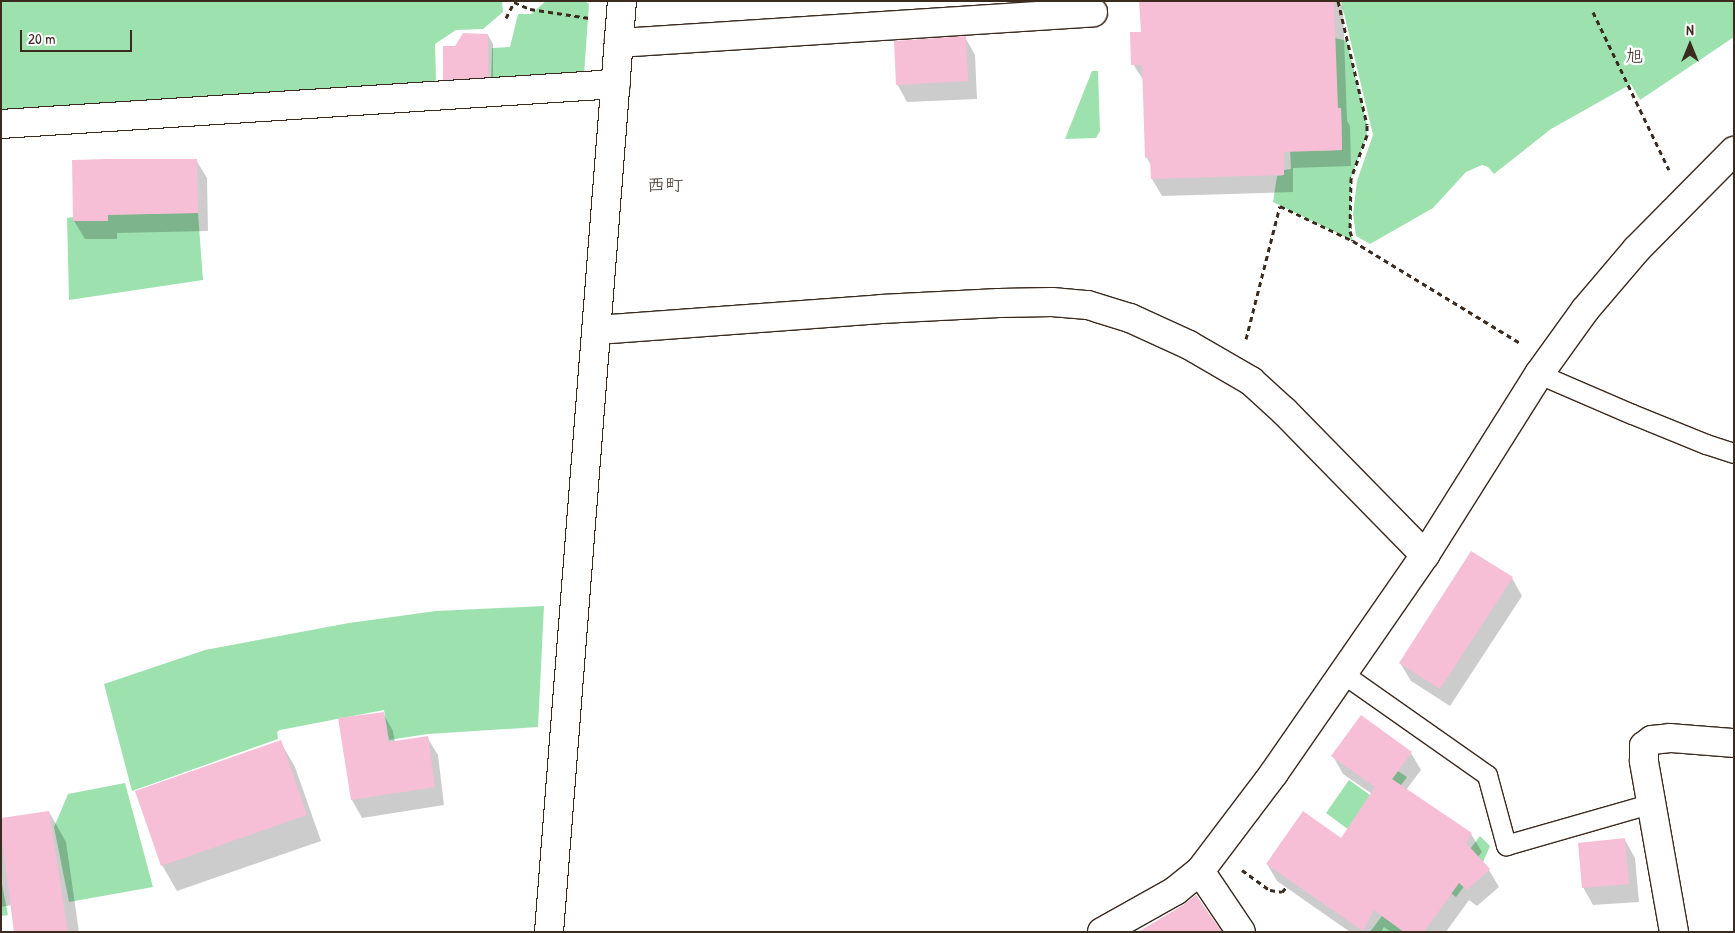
<!DOCTYPE html>
<html>
<head>
<meta charset="utf-8">
<style>
  body { margin:0 }
  #map { position:relative; width:1735px; height:933px; overflow:hidden; background:#fff; font-family:"Patrick Hand","Klee One",sans-serif }
  div>[style] { position:absolute }
  .green>* { inset:0; background:#9de2ae }
  .shadow>* { inset:0; background:#0003 }
  .building>* { inset:0; background:#f7bfd6 }
  .path>* { height:3px; margin-top:-1.5px; transform-origin:0; background:repeating-linear-gradient(90deg,#3b2a1e 0 5px,transparent 0 9px) }
  .roads { filter:drop-shadow(1px 0 #3b2a1e) drop-shadow(-1px 0 #3b2a1e) drop-shadow(0 1px #3b2a1e) drop-shadow(0 -1px #3b2a1e) }
  .lane>* { height:19px; margin:-9.5px; padding:0 9.5px; transform-origin:9.5px; border-radius:9.5px; background:#fff }
  .street>* { height:28px; margin:-14px; padding:0 14px; transform-origin:14px; border-radius:14px; background:#fff }
  .secondary>* { height:28px; margin:-14px; padding:0 14px; transform-origin:14px; border-radius:14px; background:#fff }
  span { translate:-50% -50%; white-space:nowrap; text-align:center; line-height:1.15; -webkit-text-stroke:5px #fff; paint-order:stroke }
  .neighbourhood-label { font-size:18px; color:#3b2a1e }
  .frame { position:absolute; inset:0; border:2px solid #3b2a1e; pointer-events:none }
  .north { position:absolute; left:1665px; top:20px; width:50px; height:50px; -webkit-text-stroke:4px #fff; paint-order:stroke; rotate:0deg; font-size:14px; font-weight:700; line-height:20px; text-align:center; color:#3b2a1e }
  .north::after { content:''; display:block; margin:auto; width:18px; height:22px; background:#3b2a1e; clip-path:polygon(50% 0,100% 100%,50% 72%,0 100%) }
  .scale { position:absolute; left:20px; top:30px; width:112px; height:22px; box-sizing:border-box; border:2px solid #3b2a1e; border-top:0; padding-left:6px; font-size:15px; line-height:18px; white-space:nowrap; color:#3b2a1e; -webkit-text-stroke:4px #fff; paint-order:stroke }
</style>
</head>
<body>
<div id="map">
  <div class="green">
    <i style="clip-path:polygon(1px 1px,502px 1px,503px 12px,483px 29px,456px 30px,435px 44px,436px 80px,423px 87px,1px 113px)"></i>
    <i style="clip-path:polygon(546px 1px,584px 1px,589px 4px,584px 75px,491px 79px,492px 48px,510px 47px,518px 14px,531px 14px)"></i>
    <i style="clip-path:polygon(1341px 1px,1734px 1px,1734px 37px,1640px 100px,1631px 84px,1551px 129px,1494px 174px,1488px 167px,1482px 165px,1466px 172px,1433px 208px,1370px 244px,1356px 236px,1353px 214px,1357px 181px,1373px 135px)"></i>
    <i style="clip-path:polygon(1335px 38px,1347px 41px,1367px 125px,1367px 135px,1351px 178px,1350px 231px,1353px 241px,1273px 202px,1277px 176px,1284px 175px,1284px 170px,1291px 169px,1290px 149px,1302px 151px,1342px 150px,1341px 108px,1303px 109px)"></i>
    <i style="clip-path:polygon(1092px 71px,1098px 71px,1100px 131px,1096px 138px,1065px 139px)"></i>
    <i style="clip-path:polygon(198px 213px,203px 280px,69px 300px,67px 218px,73px 217px,73px 221px,107px 221px,108px 214px)"></i>
    <i style="clip-path:polygon(544px 606px,538px 727px,428px 734px,389px 740px,384px 710px,280px 730px,277px 732px,278px 739px,132px 791px,104px 684px,205px 650px,349px 623px,436px 611px)"></i>
    <i style="clip-path:polygon(1398px 771px,1407px 777px,1361px 839px,1326px 813px,1349px 780px,1377px 800px)"></i>
    <i style="clip-path:polygon(125px 783px,153px 887px,69px 902px,54px 827px,68px 794px)"></i>
    <i style="clip-path:polygon(1480px 836px,1490px 846px,1483px 862px,1456px 897px,1435px 881px,1448px 878px)"></i>
    <i style="clip-path:polygon(1px 879px,8px 915px,1px 916px)"></i>
    <i style="clip-path:polygon(1382px 916px,1404px 932px,1370px 932px)"></i>
  </div>
  <div class="shadow">
    <i style="clip-path:polygon(1141px 1px,1339px 1px,1343px 7px,1347px 121px,1350px 126px,1351px 166px,1293px 168px,1293px 192px,1162px 196px,1152px 179px,1152px 167px,1147px 158px,1144px 81px,1133px 64px,1142px 33px)"></i>
    <i style="clip-path:polygon(488px 35px,493px 44px,493px 85px,449px 88px,444px 79px,456px 48px)"></i>
    <i style="clip-path:polygon(965px 37px,975px 55px,977px 99px,907px 102px,897px 84px)"></i>
    <i style="clip-path:polygon(196px 160px,207px 178px,208px 231px,117px 233px,117px 239px,85px 239px,74px 221px)"></i>
    <i style="clip-path:polygon(1512px 578px,1522px 596px,1450px 706px,1411px 681px,1400px 663px)"></i>
    <i style="clip-path:polygon(383px 713px,393px 731px,395px 742px,427px 737px,438px 755px,444px 805px,362px 818px,352px 800px)"></i>
    <i style="clip-path:polygon(280px 741px,295px 767px,321px 841px,177px 891px,162px 865px)"></i>
    <i style="clip-path:polygon(1411px 753px,1421px 770px,1406px 790px,1471px 834px,1482px 852px,1477px 858px,1489px 870px,1499px 887px,1477px 906px,1469px 900px,1446px 932px,1391px 932px,1384px 927px,1381px 932px,1350px 932px,1277px 881px,1267px 864px,1342px 840px,1372px 794px,1343px 774px,1333px 756px)"></i>
    <i style="clip-path:polygon(49px 812px,66px 842px,79px 932px,16px 932px,12px 905px,1px 907px,1px 820px)"></i>
    <i style="clip-path:polygon(1625px 840px,1635px 858px,1639px 902px,1593px 905px,1583px 887px)"></i>
  </div>
  <div class="building">
    <i style="clip-path:polygon(1139px 1px,1334px 1px,1338px 108px,1341px 108px,1342px 150px,1284px 152px,1284px 175px,1151px 179px,1150px 158px,1145px 158px,1142px 65px,1131px 65px,1130px 32px,1141px 32px)"></i>
    <i style="clip-path:polygon(463px 33px,488px 34px,488px 77px,443px 80px,443px 46px,455px 46px)"></i>
    <i style="clip-path:polygon(966px 36px,968px 81px,896px 85px,894px 41px)"></i>
    <i style="clip-path:polygon(107px 159px,197px 159px,198px 213px,108px 215px,108px 221px,73px 221px,72px 160px)"></i>
    <i style="clip-path:polygon(1471px 551px,1513px 577px,1440px 689px,1399px 663px)"></i>
    <i style="clip-path:polygon(384px 712px,388px 742px,428px 736px,435px 787px,351px 800px,338px 718px)"></i>
    <i style="clip-path:polygon(1361px 715px,1412px 752px,1392px 779px,1472px 833px,1466px 843px,1490px 869px,1467px 890px,1459px 883px,1424px 932px,1404px 932px,1374px 910px,1363px 931px,1266px 864px,1303px 811px,1341px 838px,1375px 787px,1331px 756px)"></i>
    <i style="clip-path:polygon(281px 740px,307px 815px,161px 866px,135px 791px)"></i>
    <i style="clip-path:polygon(49px 811px,68px 932px,14px 932px,1px 833px,1px 818px)"></i>
    <i style="clip-path:polygon(1625px 838px,1629px 884px,1582px 888px,1578px 843px)"></i>
    <i style="clip-path:polygon(1196px 895px,1222px 932px,1138px 932px,1183px 905px)"></i>
  </div>
  <div class="path">
    <i style="left:1338px;top:1px;width:127px;rotate:76.8deg"></i>
    <i style="left:1367px;top:125px;width:10px;rotate:90deg"></i>
    <i style="left:1367px;top:135px;width:46px;rotate:110.4deg"></i>
    <i style="left:1351px;top:178px;width:53px;rotate:91.1deg"></i>
    <i style="left:1350px;top:231px;width:10px;rotate:73deg"></i>
    <i style="left:1353px;top:241px;width:196px;rotate:31.4deg"></i>
    <i style="left:514px;top:2px;width:17px;rotate:24deg"></i>
    <i style="left:530px;top:9px;width:60px;rotate:8.7deg"></i>
    <i style="left:1593px;top:12px;width:175px;rotate:64.3deg"></i>
    <i style="left:506px;top:18px;width:18px;rotate:-63deg"></i>
    <i style="left:1246px;top:339px;width:137px;rotate:-75.7deg"></i>
    <i style="left:1280px;top:206px;width:81px;rotate:25.6deg"></i>
    <i style="left:1242px;top:870px;width:34px;rotate:36deg"></i>
    <i style="left:1270px;top:890px;width:12px;rotate:9deg"></i>
    <i style="left:1282px;top:892px;width:9px;rotate:-49deg"></i>
  </div>
  <div class="roads">
    <div class="lane">
      <i style="left:1539px;top:374px;width:101px;rotate:23.3deg"></i>
      <i style="left:1632px;top:414px;width:80px;rotate:22.1deg"></i>
      <i style="left:1706px;top:444px;width:29px;rotate:18deg"></i>
      <i style="left:1342px;top:673px;width:177px;rotate:35.1deg"></i>
      <i style="left:1487px;top:775px;width:73px;rotate:74.8deg"></i>
      <i style="left:1506px;top:845px;width:152px;rotate:-16deg"></i>
    </div>
    <div class="street">
      <i style="left:619px;top:43px;width:475px;rotate:-3.7deg"></i>
      <i style="left:1px;top:124px;width:616px;rotate:-3.72deg"></i>
      <i style="left:597px;top:330px;width:285px;rotate:-4.2deg"></i>
      <i style="left:881px;top:309px;width:118px;rotate:-2.9deg"></i>
      <i style="left:999px;top:303px;width:53px;rotate:-1.1deg"></i>
      <i style="left:1052px;top:302px;width:36px;rotate:5deg"></i>
      <i style="left:1088px;top:305px;width:44px;rotate:17.2deg"></i>
      <i style="left:1130px;top:318px;width:65px;rotate:24.6deg"></i>
      <i style="left:1189px;top:345px;width:72px;rotate:30.1deg"></i>
      <i style="left:1251px;top:381px;width:46px;rotate:42.4deg"></i>
      <i style="left:1285px;top:412px;width:200px;rotate:45.6deg"></i>
      <i style="left:1200px;top:871px;width:73px;rotate:56.1deg"></i>
      <i style="left:1102px;top:932px;width:84px;rotate:-29.3deg"></i>
      <i style="left:1175px;top:891px;width:32px;rotate:-39deg"></i>
      <i style="left:1200px;top:871px;width:123px;rotate:-52.9deg"></i>
      <i style="left:1274px;top:773px;width:265px;rotate:-55.3deg"></i>
      <i style="left:1425px;top:555px;width:214px;rotate:-57.8deg"></i>
      <i style="left:1539px;top:374px;width:79px;rotate:-54.3deg"></i>
      <i style="left:1585px;top:310px;width:80px;rotate:-49.6deg"></i>
      <i style="left:1637px;top:249px;width:138px;rotate:-45.3deg"></i>
      <i style="left:1674px;top:932px;width:174px;rotate:-100deg"></i>
      <i style="left:1644px;top:761px;width:15px;rotate:-90deg"></i>
      <i style="left:1644px;top:746px;width:10px;rotate:-37deg"></i>
      <i style="left:1652px;top:740px;width:18px;rotate:-6deg"></i>
      <i style="left:1670px;top:738px;width:64px;rotate:4.5deg"></i>
    </div>
    <div class="secondary">
      <i style="left:549px;top:932px;width:934px;rotate:-85.52deg"></i>
    </div>
  </div>
  <div class="neighbourhood-label">
    <span style="left:1634px;top:56px">旭</span>
    <span style="left:665px;top:185px">西町</span>
  </div>
  <div class="frame"></div>
  <div class="north">N</div>
  <div class="scale">20 m</div>
</div>
</body>
</html>
